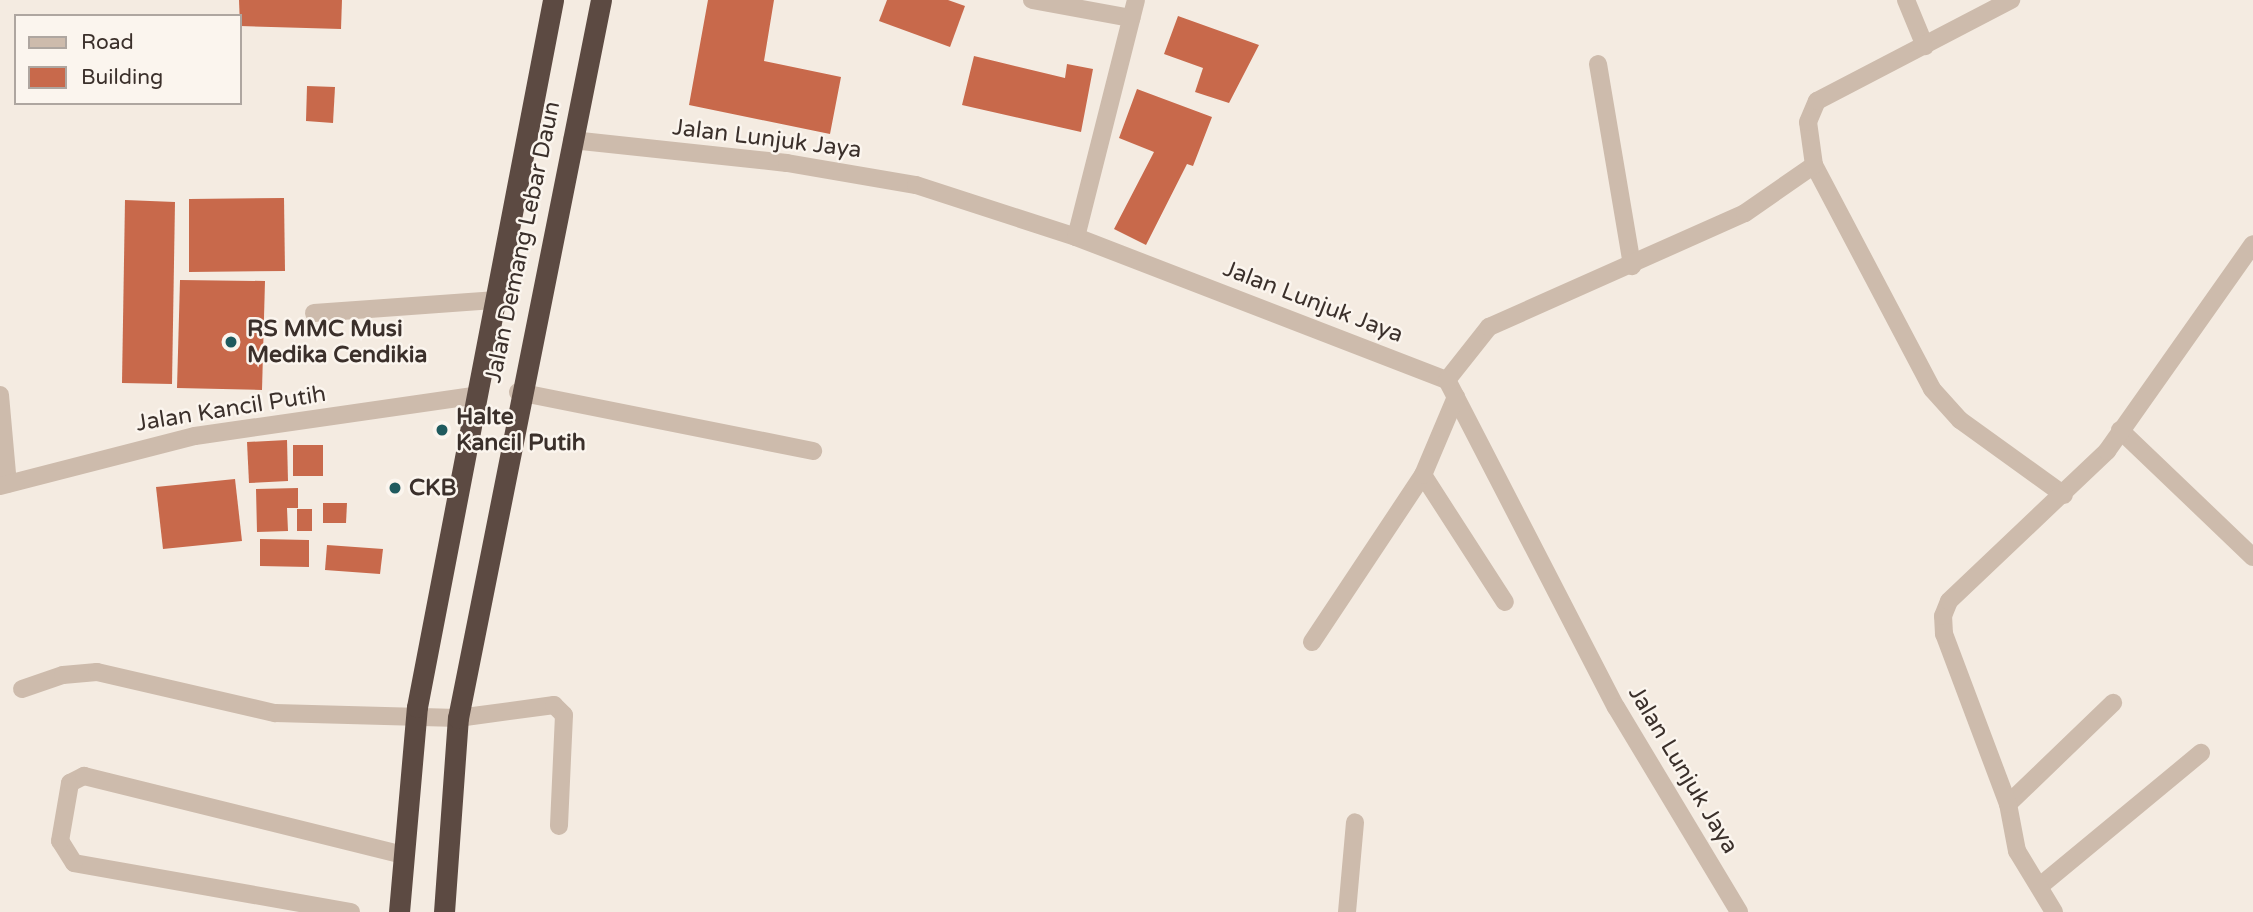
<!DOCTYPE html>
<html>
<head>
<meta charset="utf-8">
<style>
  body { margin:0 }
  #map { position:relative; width:2253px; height:912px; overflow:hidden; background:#f4ebe1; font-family:"Varela Round",sans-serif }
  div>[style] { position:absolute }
  .building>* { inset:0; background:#c8694b }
  .minor>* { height:18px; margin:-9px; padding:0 9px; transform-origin:9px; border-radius:9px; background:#cdbbac }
  .highway>* { height:21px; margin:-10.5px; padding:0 10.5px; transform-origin:10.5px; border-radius:10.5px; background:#5c4a42 }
  .dots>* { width:19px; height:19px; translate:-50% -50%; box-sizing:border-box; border:4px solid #fbf5ee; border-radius:50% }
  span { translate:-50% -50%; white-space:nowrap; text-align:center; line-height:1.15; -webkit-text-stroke:5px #fbf5ee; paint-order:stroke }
  .street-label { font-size:23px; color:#3b302b }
  .poi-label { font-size:23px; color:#3b302b; font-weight:700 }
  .left { translate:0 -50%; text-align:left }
  .legend { position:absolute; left:14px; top:14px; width:228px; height:91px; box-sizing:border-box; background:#fbf5ee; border:2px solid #aea6a0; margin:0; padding:9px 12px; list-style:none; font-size:21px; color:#3b302b }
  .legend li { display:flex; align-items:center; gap:14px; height:35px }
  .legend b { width:35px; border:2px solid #aea6a0 }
</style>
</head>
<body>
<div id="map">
  <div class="building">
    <i style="clip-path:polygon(239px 0,342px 0,341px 29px,240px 26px)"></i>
    <i style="clip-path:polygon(708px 0,774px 0,764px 61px,841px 77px,830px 134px,689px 105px)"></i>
    <i style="clip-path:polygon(887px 0,948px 0,965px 6px,950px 47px,879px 21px)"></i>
    <i style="clip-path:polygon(1178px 16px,1259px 45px,1229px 103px,1195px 92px,1203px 68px,1164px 54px)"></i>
    <i style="clip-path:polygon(974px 56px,1065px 78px,1067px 64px,1093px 69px,1081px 132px,962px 105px)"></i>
    <i style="clip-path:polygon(307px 86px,335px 87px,333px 123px,306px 121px)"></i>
    <i style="clip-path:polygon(1137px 89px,1212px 117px,1193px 166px,1187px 164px,1146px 245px,1114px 229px,1154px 152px,1119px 138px)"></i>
    <i style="clip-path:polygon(284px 198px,285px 271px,189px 272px,189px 199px)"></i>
    <i style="clip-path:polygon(125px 200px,175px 202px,172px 384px,122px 383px)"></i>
    <i style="clip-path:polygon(180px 280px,265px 281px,262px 390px,177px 388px)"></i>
    <i style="clip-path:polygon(287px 440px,288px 481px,249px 483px,247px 442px)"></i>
    <i style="clip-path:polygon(293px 445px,323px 445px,323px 476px,293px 476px)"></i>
    <i style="clip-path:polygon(235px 479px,242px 541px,163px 549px,156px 487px)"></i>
    <i style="clip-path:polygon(298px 488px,298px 508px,287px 508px,288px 531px,257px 532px,256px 489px)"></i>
    <i style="clip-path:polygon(323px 503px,347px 503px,346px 523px,323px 523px)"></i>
    <i style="clip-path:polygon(297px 509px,312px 509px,312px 531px,297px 531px)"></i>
    <i style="clip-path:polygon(260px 539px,309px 540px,309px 567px,260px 566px)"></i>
    <i style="clip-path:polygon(327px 545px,383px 549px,380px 574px,325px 570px)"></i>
  </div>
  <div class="minor">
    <i style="left:1032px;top:0;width:101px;rotate:10.3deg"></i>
    <i style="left:1906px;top:0;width:50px;rotate:67.6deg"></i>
    <i style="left:1598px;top:64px;width:205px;rotate:80.4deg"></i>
    <i style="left:572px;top:140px;width:216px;rotate:6.1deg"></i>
    <i style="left:787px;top:163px;width:131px;rotate:9.7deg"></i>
    <i style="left:916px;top:185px;width:168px;rotate:18deg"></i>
    <i style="left:1076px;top:237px;width:398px;rotate:21.1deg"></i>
    <i style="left:1447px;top:380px;width:368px;rotate:62.7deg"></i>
    <i style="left:1616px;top:707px;width:239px;rotate:59deg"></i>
    <i style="left:1814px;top:165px;width:253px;rotate:62.2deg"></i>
    <i style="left:1932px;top:389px;width:42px;rotate:47.9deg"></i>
    <i style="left:1960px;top:420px;width:128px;rotate:35.8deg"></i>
    <i style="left:1076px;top:237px;width:244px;rotate:-75.8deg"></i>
    <i style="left:314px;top:313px;width:180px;rotate:-4.1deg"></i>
    <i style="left:1447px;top:380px;width:68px;rotate:-51.6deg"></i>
    <i style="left:1489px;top:327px;width:280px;rotate:-24deg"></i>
    <i style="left:1745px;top:213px;width:84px;rotate:-34.8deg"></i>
    <i style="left:1814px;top:165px;width:43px;rotate:-97.9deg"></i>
    <i style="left:1808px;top:122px;width:23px;rotate:-67deg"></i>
    <i style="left:1817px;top:101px;width:219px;rotate:-27.5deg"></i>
    <i style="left:518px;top:392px;width:301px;rotate:11.3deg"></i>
    <i style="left:0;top:395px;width:89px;rotate:84.9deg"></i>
    <i style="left:2120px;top:430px;width:184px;rotate:43.7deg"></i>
    <i style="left:1423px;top:475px;width:151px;rotate:57.2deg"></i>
    <i style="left:0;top:486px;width:201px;rotate:-14.4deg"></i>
    <i style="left:195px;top:436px;width:281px;rotate:-8.2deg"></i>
    <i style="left:1312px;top:642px;width:201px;rotate:-56.4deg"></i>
    <i style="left:1423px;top:475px;width:85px;rotate:-67.1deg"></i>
    <i style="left:22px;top:689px;width:43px;rotate:-18.9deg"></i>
    <i style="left:63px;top:675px;width:34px;rotate:-5deg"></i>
    <i style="left:97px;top:672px;width:183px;rotate:13deg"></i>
    <i style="left:275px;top:713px;width:183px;rotate:1.6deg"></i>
    <i style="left:458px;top:718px;width:97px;rotate:-7.7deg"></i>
    <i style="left:554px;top:705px;width:14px;rotate:45deg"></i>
    <i style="left:564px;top:715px;width:111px;rotate:92.6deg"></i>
    <i style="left:2008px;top:804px;width:146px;rotate:-43.9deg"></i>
    <i style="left:2040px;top:886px;width:209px;rotate:-39.6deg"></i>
    <i style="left:351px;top:912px;width:281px;rotate:-170deg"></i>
    <i style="left:74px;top:863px;width:26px;rotate:-122deg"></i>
    <i style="left:60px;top:841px;width:59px;rotate:-80.2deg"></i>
    <i style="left:70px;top:783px;width:16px;rotate:-27deg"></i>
    <i style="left:84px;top:776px;width:330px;rotate:13.9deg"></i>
    <i style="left:1347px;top:912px;width:90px;rotate:-84.9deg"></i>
    <i style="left:2054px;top:912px;width:71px;rotate:-121.2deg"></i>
    <i style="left:2017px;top:851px;width:48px;rotate:-100.8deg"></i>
    <i style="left:2008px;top:804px;width:182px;rotate:-110.6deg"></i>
    <i style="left:1944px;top:634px;width:18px;rotate:-93deg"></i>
    <i style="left:1943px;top:616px;width:16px;rotate:-68deg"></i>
    <i style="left:1949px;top:601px;width:218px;rotate:-43.5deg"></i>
    <i style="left:2107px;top:451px;width:253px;rotate:-54.8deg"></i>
  </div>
  <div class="highway">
    <i style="left:399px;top:912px;width:206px;rotate:-85deg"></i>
    <i style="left:417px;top:707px;width:720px;rotate:-79.11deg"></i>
    <i style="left:444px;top:912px;width:195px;rotate:-85.9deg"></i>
    <i style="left:458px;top:718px;width:732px;rotate:-78.74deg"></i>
  </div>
  <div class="dots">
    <i style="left:231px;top:342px;background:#1f5a5e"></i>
    <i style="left:442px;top:430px;background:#1f5a5e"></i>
    <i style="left:395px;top:488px;background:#1f5a5e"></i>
  </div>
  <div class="street-label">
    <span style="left:767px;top:139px;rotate:7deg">Jalan Lunjuk Jaya</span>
    <span style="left:523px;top:242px;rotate:-78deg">Jalan Demang Lebar Daun</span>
    <span style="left:1313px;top:302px;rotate:21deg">Jalan Lunjuk Jaya</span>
    <span style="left:231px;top:409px;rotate:-9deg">Jalan Kancil Putih</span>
    <span style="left:1683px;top:770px;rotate:59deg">Jalan Lunjuk Jaya</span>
  </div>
  <div class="poi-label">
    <span class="left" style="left:247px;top:342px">RS MMC Musi<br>Medika Cendikia</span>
    <span class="left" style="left:456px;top:430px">Halte<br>Kancil Putih</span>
    <span class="left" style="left:409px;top:488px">CKB</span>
  </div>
  <ul class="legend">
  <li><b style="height:9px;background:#cdbbac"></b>Road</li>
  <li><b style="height:19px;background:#c8694b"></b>Building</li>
  </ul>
</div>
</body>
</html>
